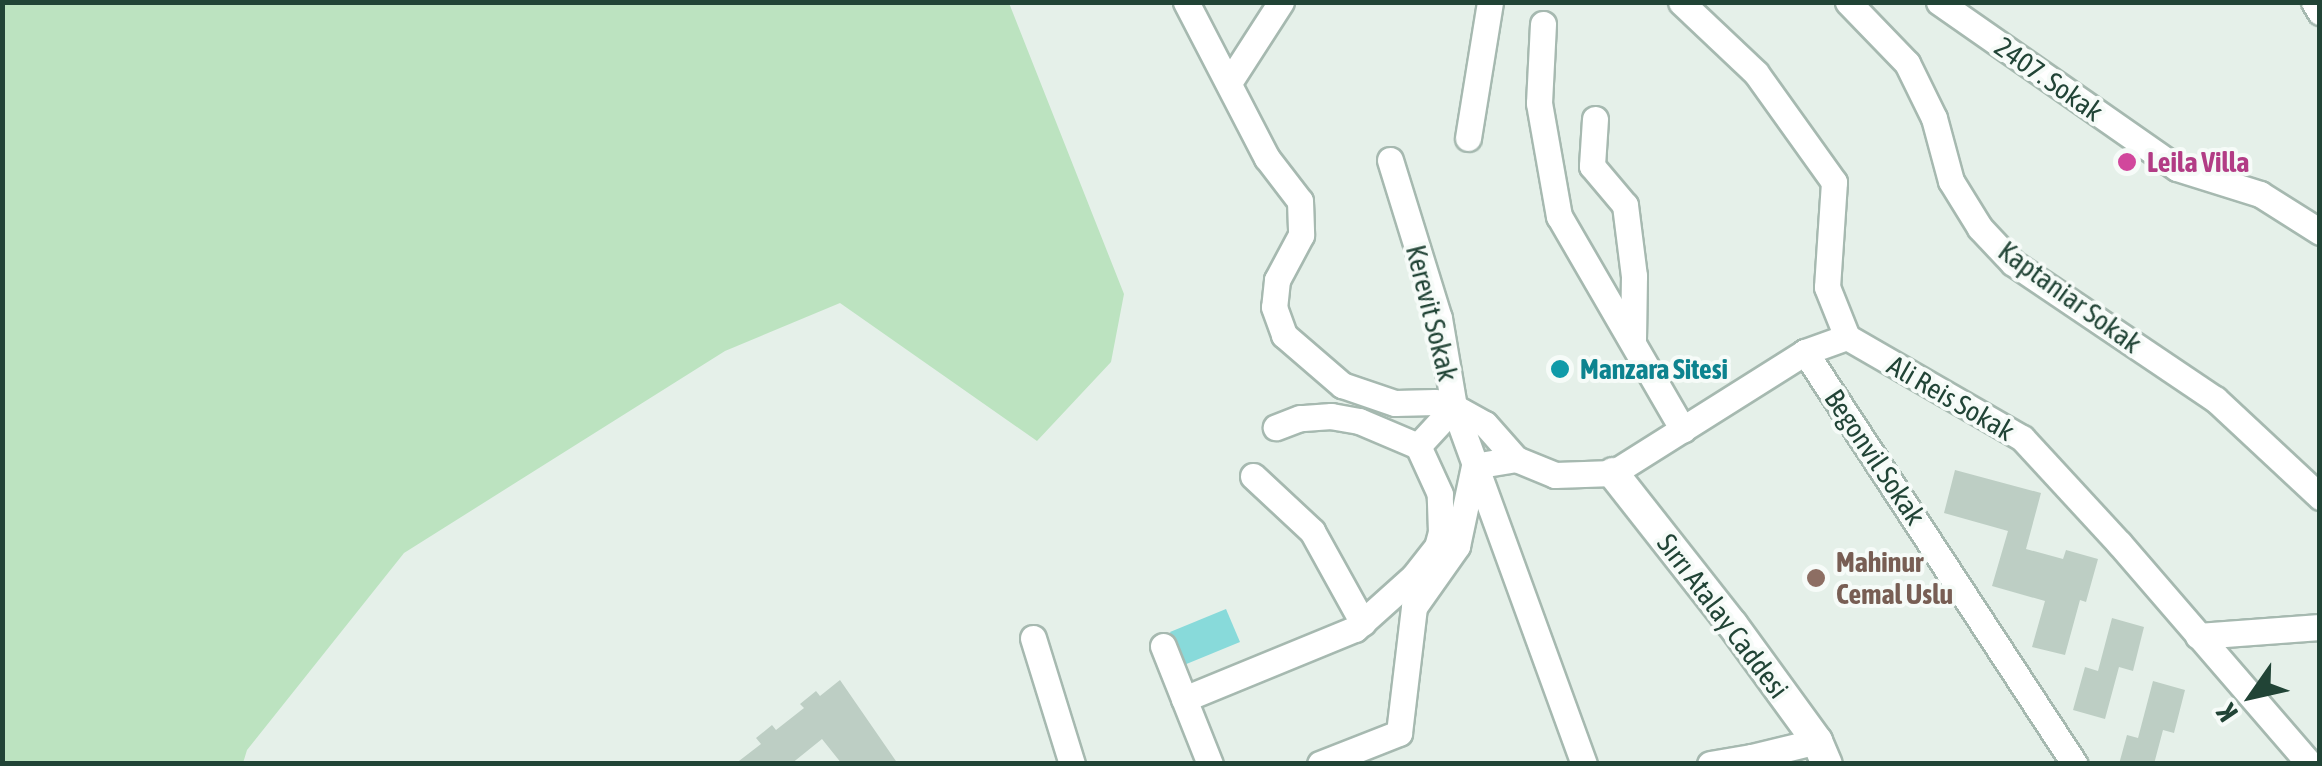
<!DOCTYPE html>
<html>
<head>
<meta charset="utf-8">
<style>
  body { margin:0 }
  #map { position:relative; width:2322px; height:766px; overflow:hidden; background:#e5f0e9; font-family:"Asap Condensed",sans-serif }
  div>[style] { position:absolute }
  .green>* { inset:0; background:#bce3c0 }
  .water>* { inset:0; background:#88dada }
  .building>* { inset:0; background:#bdcec4 }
  .roads { filter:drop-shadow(2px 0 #a6b9b0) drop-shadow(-2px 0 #a6b9b0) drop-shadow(0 2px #a6b9b0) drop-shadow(0 -2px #a6b9b0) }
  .street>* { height:25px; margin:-12.5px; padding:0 12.5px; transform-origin:12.5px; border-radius:12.5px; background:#fff }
  .secondary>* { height:30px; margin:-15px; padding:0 15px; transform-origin:15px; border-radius:15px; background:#fff }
  .dots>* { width:28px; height:28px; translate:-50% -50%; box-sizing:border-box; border:5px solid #f6fbf8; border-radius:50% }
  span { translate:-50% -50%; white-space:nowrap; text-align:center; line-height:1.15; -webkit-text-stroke:8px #f6fbf8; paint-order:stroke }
  .street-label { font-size:28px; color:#214436 }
  .hotel-label { font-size:28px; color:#b23c85; font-weight:700 }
  .left { translate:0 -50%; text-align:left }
  .culture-label { font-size:28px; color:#0d838f; font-weight:700 }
  .education-label { font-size:28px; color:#785e54; font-weight:700 }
  .frame { position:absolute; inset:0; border:5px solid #214436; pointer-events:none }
  .north { position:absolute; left:2202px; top:646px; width:100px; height:100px; -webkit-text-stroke:8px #f6fbf8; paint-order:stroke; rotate:236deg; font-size:28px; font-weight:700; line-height:40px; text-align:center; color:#214436 }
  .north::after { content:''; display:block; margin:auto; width:35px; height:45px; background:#214436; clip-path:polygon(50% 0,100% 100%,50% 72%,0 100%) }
</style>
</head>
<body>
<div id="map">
  <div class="green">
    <i style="clip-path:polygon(2px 3px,1009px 3px,1124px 294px,1111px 362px,1037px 441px,840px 303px,725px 351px,404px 553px,247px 750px,243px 763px,3px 763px)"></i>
  </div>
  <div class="water">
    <i style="clip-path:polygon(1226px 609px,1240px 642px,1184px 665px,1170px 632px)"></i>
  </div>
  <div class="building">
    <i style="clip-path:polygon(1955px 470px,2041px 493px,2026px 549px,2063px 559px,2066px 550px,2098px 559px,2086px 602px,2080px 600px,2065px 655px,2032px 647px,2045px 601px,1992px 586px,2008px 531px,1944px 513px)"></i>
    <i style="clip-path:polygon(2112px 618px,2144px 627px,2133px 671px,2119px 667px,2105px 719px,2073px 710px,2085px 667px,2098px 671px)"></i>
    <i style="clip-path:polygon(840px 680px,898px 764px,842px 764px,822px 739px,791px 764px,735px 764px,761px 744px,756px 738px,772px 725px,776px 730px,804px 708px,800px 704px,816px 691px,820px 696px)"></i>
    <i style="clip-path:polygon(2153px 681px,2185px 690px,2174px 733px,2163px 730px,2154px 764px,2119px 764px,2127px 735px,2138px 738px)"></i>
  </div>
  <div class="roads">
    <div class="street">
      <i style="left:1186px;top:2px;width:176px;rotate:62.6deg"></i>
      <i style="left:1267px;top:158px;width:54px;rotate:52.5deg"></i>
      <i style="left:1300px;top:201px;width:34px;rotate:88deg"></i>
      <i style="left:1301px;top:235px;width:51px;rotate:118.1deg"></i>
      <i style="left:1277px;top:280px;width:27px;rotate:96deg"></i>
      <i style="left:1274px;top:307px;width:30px;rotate:70deg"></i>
      <i style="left:1284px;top:335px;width:77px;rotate:40.8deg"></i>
      <i style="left:1342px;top:385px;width:56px;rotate:18.8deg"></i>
      <i style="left:1395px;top:403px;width:40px;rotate:-1.4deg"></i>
      <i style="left:1435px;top:402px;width:20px;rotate:15deg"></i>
      <i style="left:1454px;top:407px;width:35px;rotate:29deg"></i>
      <i style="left:1485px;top:424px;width:47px;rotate:48.5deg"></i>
      <i style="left:1681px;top:2px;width:103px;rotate:43.4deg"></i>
      <i style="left:1756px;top:73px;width:134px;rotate:54.4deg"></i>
      <i style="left:1834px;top:182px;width:105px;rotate:93.8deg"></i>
      <i style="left:1827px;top:287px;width:54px;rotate:68.2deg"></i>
      <i style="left:1847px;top:337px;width:202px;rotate:30deg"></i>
      <i style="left:2022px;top:438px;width:143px;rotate:47.3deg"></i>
      <i style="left:2119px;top:543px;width:292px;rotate:49.2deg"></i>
      <i style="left:1848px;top:2px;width:85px;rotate:46deg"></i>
      <i style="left:1907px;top:63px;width:61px;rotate:63.9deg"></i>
      <i style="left:1934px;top:118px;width:65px;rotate:74.9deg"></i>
      <i style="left:1951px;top:181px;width:55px;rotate:58.3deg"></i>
      <i style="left:1980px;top:228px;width:48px;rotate:46.7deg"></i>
      <i style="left:2013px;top:263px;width:244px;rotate:34deg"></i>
      <i style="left:2215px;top:399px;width:144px;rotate:43deg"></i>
      <i style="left:1939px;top:2px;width:290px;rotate:34.9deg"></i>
      <i style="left:2177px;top:168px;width:87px;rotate:17.4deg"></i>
      <i style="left:2260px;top:194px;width:71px;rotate:32.3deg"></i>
      <i style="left:2314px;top:2px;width:12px;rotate:59deg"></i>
      <i style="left:1543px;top:24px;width:79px;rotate:92.9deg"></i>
      <i style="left:1539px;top:103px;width:115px;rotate:80deg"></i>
      <i style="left:1559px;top:216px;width:247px;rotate:59.9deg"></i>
      <i style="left:1230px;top:81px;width:94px;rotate:-57.2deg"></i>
      <i style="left:1595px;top:119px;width:47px;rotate:93.7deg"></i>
      <i style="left:1592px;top:166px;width:51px;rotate:49.8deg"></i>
      <i style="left:1625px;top:205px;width:72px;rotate:82.8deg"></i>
      <i style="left:1634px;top:276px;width:66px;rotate:90.9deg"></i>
      <i style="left:1468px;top:138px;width:138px;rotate:-80.8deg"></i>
      <i style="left:1390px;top:160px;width:165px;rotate:72.8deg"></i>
      <i style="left:1439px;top:318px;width:90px;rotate:80.4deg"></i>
      <i style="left:1454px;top:407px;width:380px;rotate:70deg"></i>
      <i style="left:1805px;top:352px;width:493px;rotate:56.8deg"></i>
      <i style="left:1418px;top:446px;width:53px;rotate:-47.3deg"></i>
      <i style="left:1253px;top:476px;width:81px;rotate:43deg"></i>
      <i style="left:1312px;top:531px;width:105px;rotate:61deg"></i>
      <i style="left:2198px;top:636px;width:122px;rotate:-4.2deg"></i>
      <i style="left:1033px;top:638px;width:132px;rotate:72.8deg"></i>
      <i style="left:1163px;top:646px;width:127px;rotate:68.3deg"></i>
      <i style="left:1184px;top:699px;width:185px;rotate:-22.3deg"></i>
      <i style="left:1355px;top:629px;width:79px;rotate:-41.9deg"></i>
      <i style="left:1414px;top:576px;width:37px;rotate:-52deg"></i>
      <i style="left:1437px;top:547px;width:16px;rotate:-75deg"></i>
      <i style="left:1441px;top:532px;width:38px;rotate:-92deg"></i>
      <i style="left:1440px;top:494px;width:53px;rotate:-114.6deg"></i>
      <i style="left:1418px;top:446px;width:64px;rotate:-157deg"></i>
      <i style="left:1359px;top:421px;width:28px;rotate:-170deg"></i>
      <i style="left:1331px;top:416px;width:31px;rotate:176deg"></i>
      <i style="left:1300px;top:418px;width:26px;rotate:159deg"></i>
      <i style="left:1320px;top:764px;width:85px;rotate:-21.4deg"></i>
      <i style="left:1399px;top:733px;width:127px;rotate:-83.2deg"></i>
      <i style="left:1414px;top:607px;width:75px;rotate:-54.8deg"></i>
      <i style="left:1457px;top:546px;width:82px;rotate:-78deg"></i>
      <i style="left:1474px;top:466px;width:43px;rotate:-9.5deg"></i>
      <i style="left:1516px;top:459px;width:42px;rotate:22.3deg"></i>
      <i style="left:1555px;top:475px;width:58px;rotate:-2deg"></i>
      <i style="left:1613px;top:473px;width:227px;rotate:-32.2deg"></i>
      <i style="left:1805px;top:352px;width:45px;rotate:-19.7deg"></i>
      <i style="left:1710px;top:764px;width:43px;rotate:-9.5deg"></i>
      <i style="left:1753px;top:764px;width:7px;rotate:-98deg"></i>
      <i style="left:1752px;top:757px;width:67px;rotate:-13.8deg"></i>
    </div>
    <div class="secondary">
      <i style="left:1613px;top:473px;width:192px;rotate:51.8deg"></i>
      <i style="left:1732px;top:624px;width:145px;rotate:54deg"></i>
      <i style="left:1817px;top:741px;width:25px;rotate:67deg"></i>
    </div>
  </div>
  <div class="dots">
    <i style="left:2127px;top:162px;background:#d1479c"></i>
    <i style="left:1560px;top:369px;background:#0f9aa8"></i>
    <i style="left:1816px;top:578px;background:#8d6e63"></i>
  </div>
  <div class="street-label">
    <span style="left:2049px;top:79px;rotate:35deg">2407. Sokak</span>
    <span style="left:2070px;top:297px;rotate:36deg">Kaptaniar Sokak</span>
    <span style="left:1432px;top:313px;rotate:76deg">Kerevit Sokak</span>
    <span style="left:1951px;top:398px;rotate:30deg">Ali Reis Sokak</span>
    <span style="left:1875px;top:457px;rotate:56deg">Begonvil Sokak</span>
    <span style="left:1723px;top:616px;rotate:53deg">Sırrı Atalay Caddesi</span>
  </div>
  <div class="hotel-label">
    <span class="left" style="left:2147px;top:162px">Leila Villa</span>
  </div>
  <div class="culture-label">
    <span class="left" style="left:1580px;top:369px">Manzara Sitesi</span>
  </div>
  <div class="education-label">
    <span class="left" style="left:1836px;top:578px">Mahinur<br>Cemal Uslu</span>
  </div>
  <div class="frame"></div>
  <div class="north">K</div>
</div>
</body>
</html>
